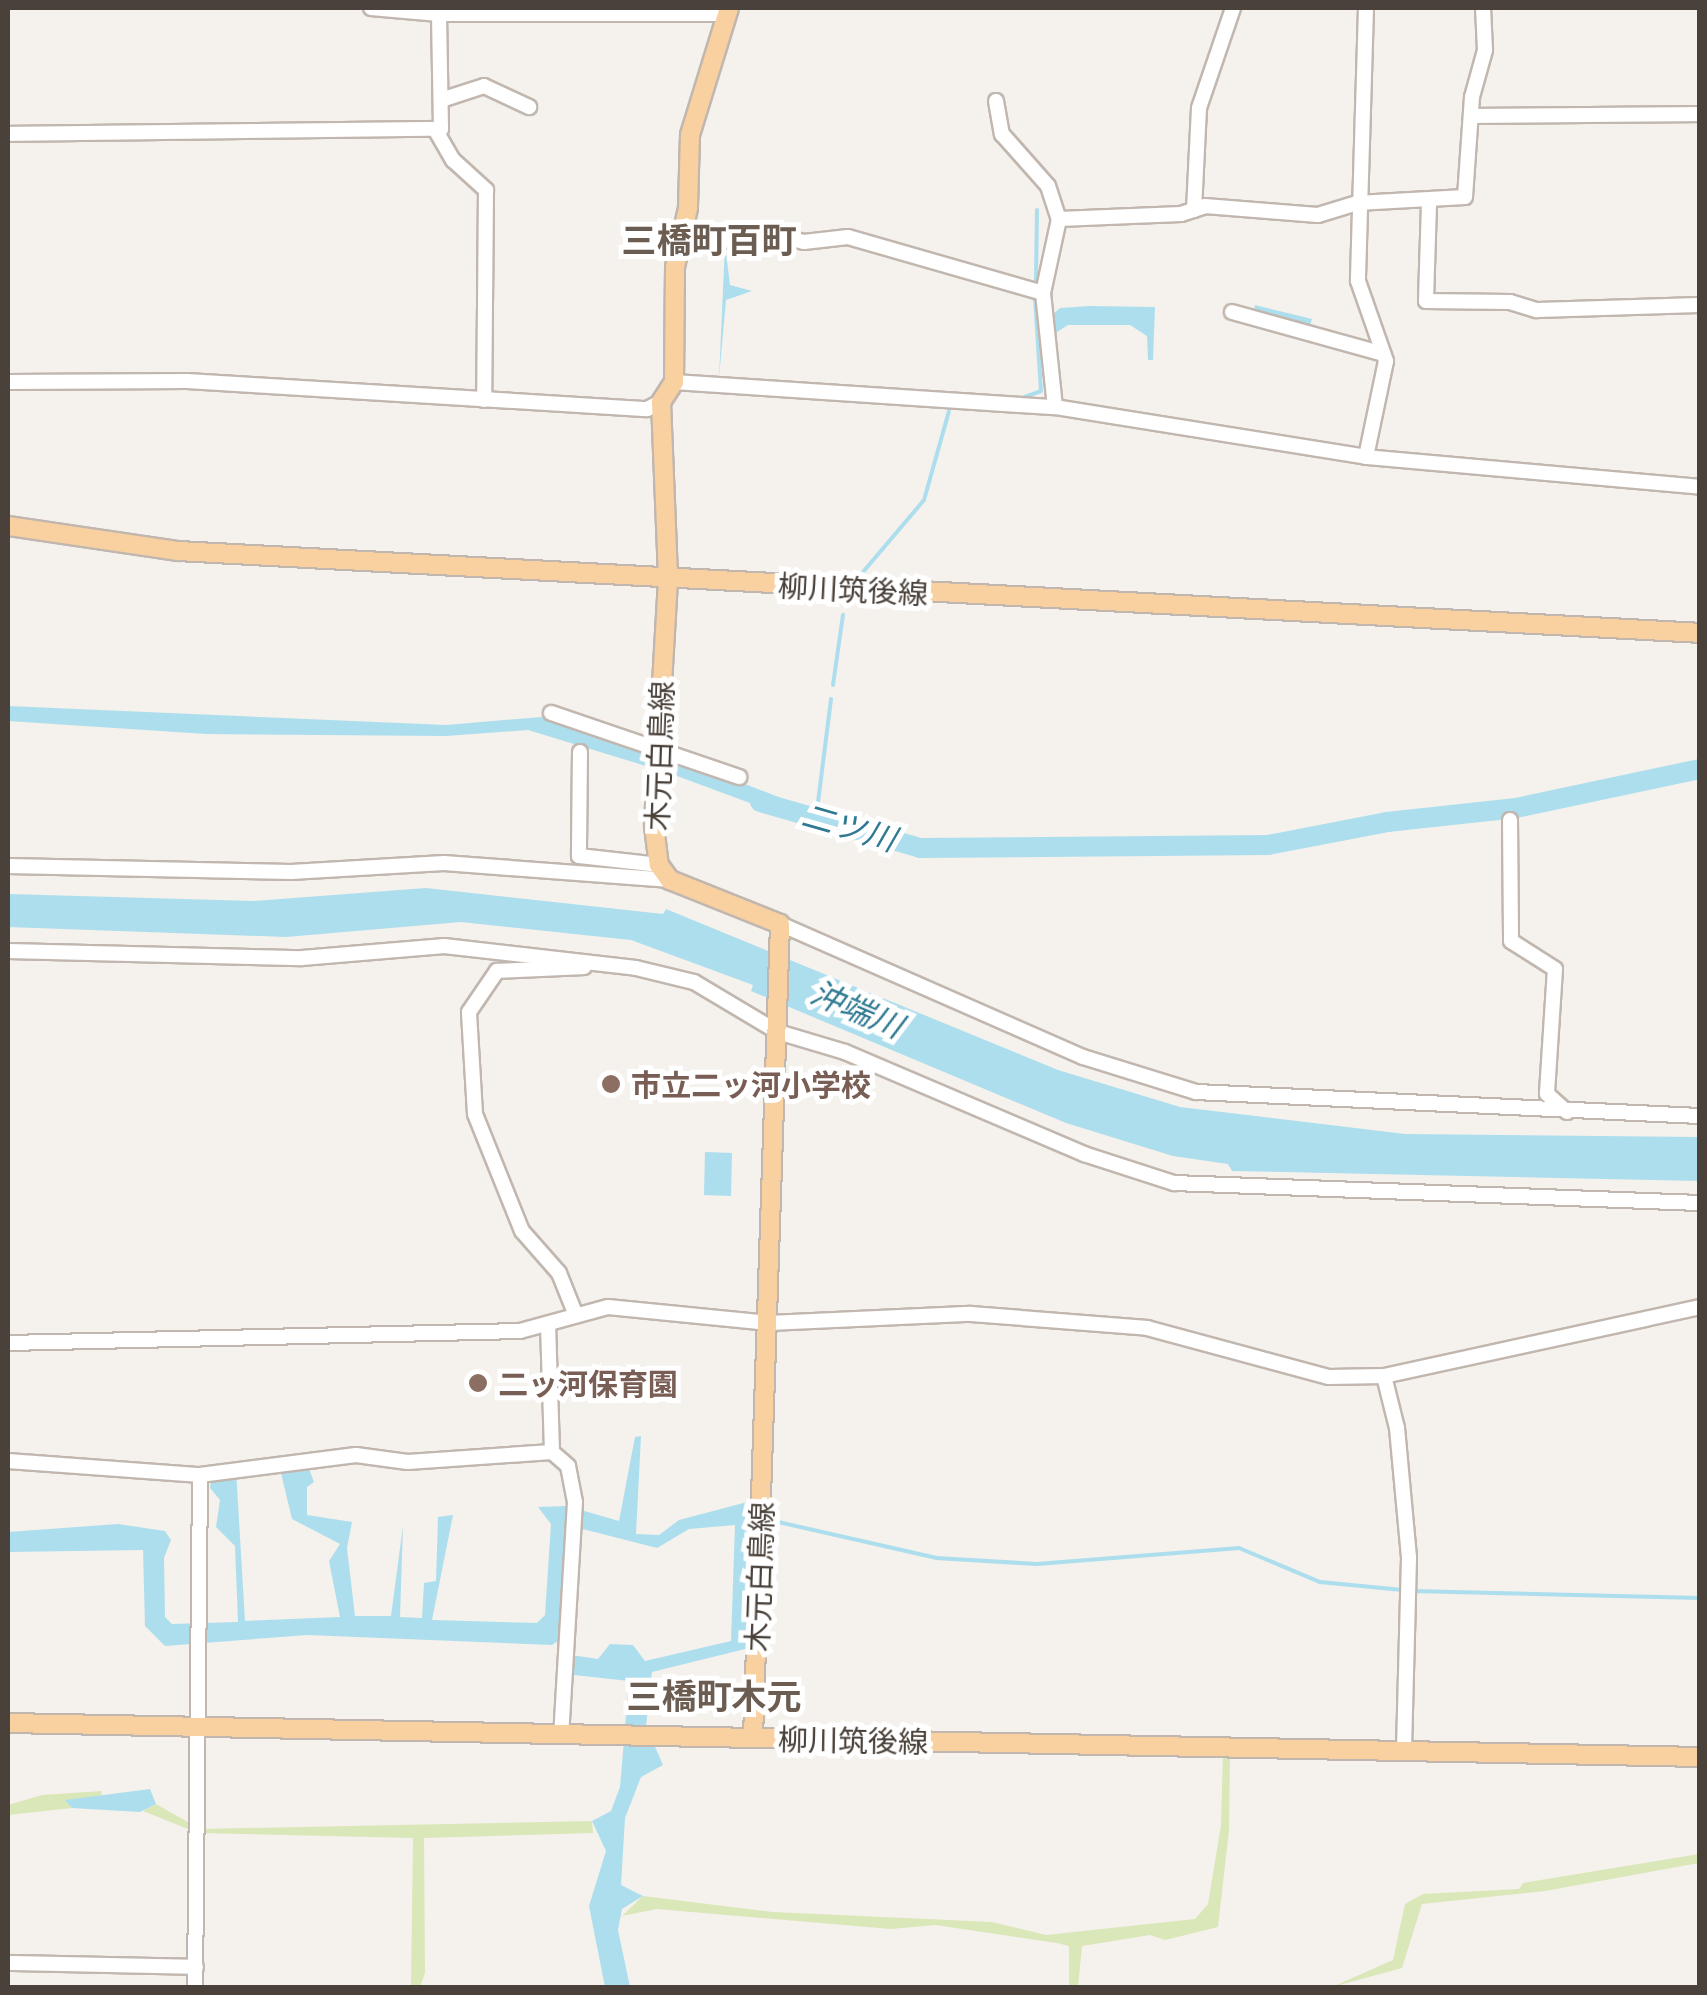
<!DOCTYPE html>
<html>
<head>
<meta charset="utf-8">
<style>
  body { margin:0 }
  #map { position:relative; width:1707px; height:1995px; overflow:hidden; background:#f5f1ec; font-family:Lato,"Noto Sans JP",sans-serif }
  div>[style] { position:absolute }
  .green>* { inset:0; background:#dae7b8 }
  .water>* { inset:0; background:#addeee }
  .stream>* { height:4px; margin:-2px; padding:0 2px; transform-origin:2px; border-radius:2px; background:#addeee }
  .river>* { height:20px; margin:-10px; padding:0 10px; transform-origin:10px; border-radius:10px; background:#addeee }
  .roads { filter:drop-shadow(2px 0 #c1b7af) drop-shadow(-2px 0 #c1b7af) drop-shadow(0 2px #c1b7af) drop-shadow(0 -2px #c1b7af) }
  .minor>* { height:14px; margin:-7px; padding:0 7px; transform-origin:7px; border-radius:7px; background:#fff }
  .major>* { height:18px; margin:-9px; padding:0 9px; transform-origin:9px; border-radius:9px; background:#f9d1a1 }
  .dots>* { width:28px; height:28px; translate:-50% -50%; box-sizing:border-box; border:5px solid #fff; border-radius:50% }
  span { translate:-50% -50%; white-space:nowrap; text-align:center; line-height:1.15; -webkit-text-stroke:10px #fff; paint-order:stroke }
  .street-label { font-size:30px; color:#4a413a }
  .education-label { font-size:30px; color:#785e54; font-weight:700 }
  .left { translate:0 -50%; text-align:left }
  .water-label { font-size:32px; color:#2f7992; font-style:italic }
  .quarter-label { font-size:35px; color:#6c5d52; font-weight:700 }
  .frame { position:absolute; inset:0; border:10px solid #4a413a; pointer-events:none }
</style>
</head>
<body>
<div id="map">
  <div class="green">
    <i style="clip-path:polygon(1223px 1754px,1230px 1754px,1229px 1830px,1218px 1927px,1165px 1940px,1150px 1935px,1082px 1946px,1078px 1987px,1069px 1987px,1069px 1946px,1057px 1943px,935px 1925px,891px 1929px,657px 1909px,622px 1916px,643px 1896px,773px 1912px,992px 1922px,1046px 1935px,1195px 1919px,1208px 1904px,1221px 1825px)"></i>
    <i style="clip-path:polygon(102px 1791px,101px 1799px,66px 1801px,72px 1808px,8px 1815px,8px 1805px,42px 1795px)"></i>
    <i style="clip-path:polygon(156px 1804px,200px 1829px,592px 1821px,593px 1833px,424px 1838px,425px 1973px,420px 1987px,411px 1987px,413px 1838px,198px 1833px,143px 1811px)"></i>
    <i style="clip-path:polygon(1699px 1854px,1699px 1863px,1545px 1891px,1422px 1904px,1402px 1968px,1332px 1987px,1393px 1960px,1405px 1904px,1423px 1894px,1519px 1889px,1523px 1883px)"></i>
  </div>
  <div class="water">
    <i style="clip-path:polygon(725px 245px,730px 285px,752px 291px,726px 300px,719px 378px)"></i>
    <i style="clip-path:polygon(1255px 305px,1312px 319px,1309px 329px,1253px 315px)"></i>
    <i style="clip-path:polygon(1090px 306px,1155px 307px,1153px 360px,1148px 360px,1147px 336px,1130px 325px,1068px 325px,1054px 334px,1052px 315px,1060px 308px)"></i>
    <i style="clip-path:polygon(8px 706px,446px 725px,541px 717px,646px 748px,646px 766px,528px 730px,446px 736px,206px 734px,8px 721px)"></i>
    <i style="clip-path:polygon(661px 751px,786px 800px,782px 815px,661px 770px)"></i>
    <i style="clip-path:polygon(426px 888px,663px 914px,666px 909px,1058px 1070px,1180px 1107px,1405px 1134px,1699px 1137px,1699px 1181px,1232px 1171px,1228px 1164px,1173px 1156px,1066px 1123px,751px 991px,753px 985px,631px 940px,461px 922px,286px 937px,8px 927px,8px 894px,254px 901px)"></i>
    <i style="clip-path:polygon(705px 1152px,732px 1153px,731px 1196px,704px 1195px)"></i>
    <i style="clip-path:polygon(641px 1436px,636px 1534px,659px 1535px,679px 1520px,751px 1501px,745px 1649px,652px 1672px,646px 1726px,663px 1765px,641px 1777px,625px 1818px,621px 1885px,643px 1896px,622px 1909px,618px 1930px,630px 1987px,605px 1987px,589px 1906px,606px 1851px,592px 1821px,611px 1811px,620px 1787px,629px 1681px,574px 1675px,567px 1668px,571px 1655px,598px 1659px,610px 1644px,633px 1645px,645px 1661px,731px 1641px,735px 1525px,689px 1529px,657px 1548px,567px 1525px,558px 1641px,552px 1645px,307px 1635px,165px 1646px,145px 1626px,143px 1550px,8px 1552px,8px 1532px,118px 1524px,165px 1531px,171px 1540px,164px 1558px,165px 1617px,172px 1624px,238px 1622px,235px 1546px,216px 1527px,220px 1500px,210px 1488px,212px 1474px,236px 1470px,245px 1621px,340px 1617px,329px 1561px,340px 1544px,292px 1519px,279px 1465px,307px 1464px,314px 1482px,307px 1487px,307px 1515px,352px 1522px,347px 1548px,355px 1616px,391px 1616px,403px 1526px,400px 1617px,422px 1618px,424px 1583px,436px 1581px,438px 1517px,453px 1515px,432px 1620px,537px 1623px,545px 1615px,551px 1524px,538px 1507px,567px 1506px,619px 1521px,635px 1437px)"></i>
    <i style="clip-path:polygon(150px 1789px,156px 1804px,140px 1812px,72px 1808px,65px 1800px)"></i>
  </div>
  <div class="stream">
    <i style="left:1036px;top:280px;width:70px;rotate:-89.2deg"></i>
    <i style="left:1022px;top:398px;width:20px;rotate:-20deg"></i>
    <i style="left:1041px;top:391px;width:92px;rotate:-93.7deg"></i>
    <i style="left:863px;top:572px;width:94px;rotate:-49.7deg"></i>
    <i style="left:924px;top:500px;width:92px;rotate:-74.3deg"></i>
    <i style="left:833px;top:685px;width:71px;rotate:-81.9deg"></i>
    <i style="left:816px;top:818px;width:120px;rotate:-82.8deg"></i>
    <i style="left:765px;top:1519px;width:175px;rotate:12.8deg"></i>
    <i style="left:936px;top:1558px;width:101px;rotate:3.4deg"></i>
    <i style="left:1037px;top:1564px;width:203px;rotate:-4.5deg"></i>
    <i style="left:1239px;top:1548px;width:88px;rotate:22.8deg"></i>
    <i style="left:1320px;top:1582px;width:83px;rotate:5.5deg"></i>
    <i style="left:1412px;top:1591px;width:288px;rotate:1.4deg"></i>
  </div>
  <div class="river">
    <i style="left:760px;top:802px;width:166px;rotate:16deg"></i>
    <i style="left:920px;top:848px;width:348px;rotate:-0.5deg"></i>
    <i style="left:1268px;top:845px;width:121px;rotate:-10.9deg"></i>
    <i style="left:1387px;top:822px;width:130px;rotate:-6.2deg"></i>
    <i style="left:1516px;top:808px;width:188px;rotate:-12deg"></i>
  </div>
  <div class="roads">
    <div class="minor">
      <i style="left:371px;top:8px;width:68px;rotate:5deg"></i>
      <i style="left:439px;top:14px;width:288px"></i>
      <i style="left:1366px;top:8px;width:273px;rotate:91.7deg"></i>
      <i style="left:1358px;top:281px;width:85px;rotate:70.7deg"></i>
      <i style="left:1386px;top:361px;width:98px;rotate:101.8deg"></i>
      <i style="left:441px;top:100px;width:45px;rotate:-18deg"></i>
      <i style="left:484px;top:86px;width:50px;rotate:25deg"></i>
      <i style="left:996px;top:101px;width:34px;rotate:80deg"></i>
      <i style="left:1002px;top:134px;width:69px;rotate:48.5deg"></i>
      <i style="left:1048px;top:186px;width:35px;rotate:72deg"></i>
      <i style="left:1476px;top:116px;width:224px;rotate:-0.5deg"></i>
      <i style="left:435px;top:129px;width:36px;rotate:60deg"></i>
      <i style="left:453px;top:160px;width:45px;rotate:42.3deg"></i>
      <i style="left:486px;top:190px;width:210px;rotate:90.5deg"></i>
      <i style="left:8px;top:134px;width:433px;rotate:-0.7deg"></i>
      <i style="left:441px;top:129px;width:115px;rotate:-91deg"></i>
      <i style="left:1429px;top:204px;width:97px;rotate:91.8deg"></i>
      <i style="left:1426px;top:301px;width:84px;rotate:0.7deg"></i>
      <i style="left:1510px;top:302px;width:28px;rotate:17deg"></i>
      <i style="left:1537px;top:310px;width:163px;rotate:-1.8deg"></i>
      <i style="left:1194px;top:210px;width:102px;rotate:-87.2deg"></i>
      <i style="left:1199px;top:108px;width:106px;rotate:-71.2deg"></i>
      <i style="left:680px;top:247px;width:93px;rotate:-8deg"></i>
      <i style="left:772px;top:234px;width:33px;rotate:14deg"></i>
      <i style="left:804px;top:242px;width:44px;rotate:-6.5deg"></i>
      <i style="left:848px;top:237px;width:203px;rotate:16deg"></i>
      <i style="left:1232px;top:312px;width:157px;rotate:15.5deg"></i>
      <i style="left:8px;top:382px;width:179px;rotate:-0.3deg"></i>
      <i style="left:187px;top:381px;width:461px;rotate:3.5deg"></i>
      <i style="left:647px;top:409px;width:16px;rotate:-27deg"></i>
      <i style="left:674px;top:382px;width:382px;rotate:3.8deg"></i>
      <i style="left:1055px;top:407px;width:315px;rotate:9.1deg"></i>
      <i style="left:1366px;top:457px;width:335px;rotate:5.1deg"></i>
      <i style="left:1055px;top:407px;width:115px;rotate:-96deg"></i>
      <i style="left:1043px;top:293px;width:76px;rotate:-77.8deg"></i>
      <i style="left:1059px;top:219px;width:122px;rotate:-2.3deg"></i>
      <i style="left:1181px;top:214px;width:25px;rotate:-18deg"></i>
      <i style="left:1205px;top:206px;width:113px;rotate:4.6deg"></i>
      <i style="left:1318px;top:215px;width:41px;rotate:-17.1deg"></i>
      <i style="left:1357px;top:203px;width:108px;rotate:-3.2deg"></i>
      <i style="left:1465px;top:197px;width:100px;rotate:-86deg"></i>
      <i style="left:1472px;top:97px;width:49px;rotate:-74.5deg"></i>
      <i style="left:1485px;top:50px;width:42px;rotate:-92.7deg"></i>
      <i style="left:551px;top:713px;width:199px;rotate:18.8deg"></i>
      <i style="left:580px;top:752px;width:104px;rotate:90.6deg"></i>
      <i style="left:579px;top:856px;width:81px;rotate:6.4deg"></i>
      <i style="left:1510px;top:820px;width:121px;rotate:89.5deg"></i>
      <i style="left:1511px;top:941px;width:52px;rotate:32.5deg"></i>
      <i style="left:1555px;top:969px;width:125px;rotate:93.7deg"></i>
      <i style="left:1547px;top:1094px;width:27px;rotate:42deg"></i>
      <i style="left:8px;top:866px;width:283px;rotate:1.2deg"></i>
      <i style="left:291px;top:872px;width:153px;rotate:-3.4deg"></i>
      <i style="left:444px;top:863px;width:227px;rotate:4.3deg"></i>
      <i style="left:780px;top:924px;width:331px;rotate:23.7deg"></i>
      <i style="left:1083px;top:1057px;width:118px;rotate:17.2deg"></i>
      <i style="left:1196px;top:1092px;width:505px;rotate:2.73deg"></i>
      <i style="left:8px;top:951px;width:294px;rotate:1.4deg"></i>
      <i style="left:302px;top:958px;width:143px;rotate:-4.8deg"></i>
      <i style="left:444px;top:946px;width:193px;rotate:6.5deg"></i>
      <i style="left:636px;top:968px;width:60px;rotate:13.6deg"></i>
      <i style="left:694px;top:982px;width:98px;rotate:30.8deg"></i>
      <i style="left:778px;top:1032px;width:70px;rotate:16.6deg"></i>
      <i style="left:845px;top:1052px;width:260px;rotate:23.1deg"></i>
      <i style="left:1084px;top:1154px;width:95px;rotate:17.9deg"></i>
      <i style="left:1174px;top:1183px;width:526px;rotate:2.18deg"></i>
      <i style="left:575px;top:1313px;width:43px;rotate:-111.8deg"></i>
      <i style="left:559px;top:1273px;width:56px;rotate:-131.4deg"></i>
      <i style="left:522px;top:1231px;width:126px;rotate:-111.9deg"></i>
      <i style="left:475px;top:1114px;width:102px;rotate:-93.4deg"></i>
      <i style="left:469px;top:1012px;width:50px;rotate:-55.7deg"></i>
      <i style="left:497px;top:971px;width:87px;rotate:-2.6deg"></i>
      <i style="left:548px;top:1324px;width:128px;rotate:88.2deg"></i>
      <i style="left:8px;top:1343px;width:512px;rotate:-1.34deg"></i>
      <i style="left:520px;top:1331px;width:91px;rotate:-15.3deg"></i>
      <i style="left:608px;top:1307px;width:162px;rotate:5.7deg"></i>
      <i style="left:769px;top:1323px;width:202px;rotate:-2.6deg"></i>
      <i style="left:971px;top:1314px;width:177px;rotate:4.5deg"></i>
      <i style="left:1147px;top:1328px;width:188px;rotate:15.1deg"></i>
      <i style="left:1329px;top:1377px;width:55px;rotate:-1deg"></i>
      <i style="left:1384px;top:1376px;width:323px;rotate:-12.3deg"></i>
      <i style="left:1384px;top:1376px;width:54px;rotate:76deg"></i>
      <i style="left:1397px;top:1428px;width:131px;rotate:84.7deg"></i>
      <i style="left:1409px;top:1558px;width:194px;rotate:91.5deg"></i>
      <i style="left:8px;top:1461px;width:193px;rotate:4.2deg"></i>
      <i style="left:200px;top:1475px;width:157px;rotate:-7.3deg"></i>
      <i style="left:356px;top:1455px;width:52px;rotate:7.7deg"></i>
      <i style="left:408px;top:1462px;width:144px;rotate:-4deg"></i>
      <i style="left:552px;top:1452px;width:21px;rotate:41deg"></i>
      <i style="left:568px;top:1466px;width:37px;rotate:79deg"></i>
      <i style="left:575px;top:1502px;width:233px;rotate:93.4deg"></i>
      <i style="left:8px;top:1963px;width:188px;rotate:1.2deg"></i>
      <i style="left:195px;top:1988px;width:513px;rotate:-89.44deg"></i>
    </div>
    <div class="major">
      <i style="left:729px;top:8px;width:133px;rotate:107.1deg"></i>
      <i style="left:690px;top:135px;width:73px;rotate:91.6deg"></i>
      <i style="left:688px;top:208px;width:60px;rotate:102.4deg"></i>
      <i style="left:675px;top:267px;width:115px;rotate:90.5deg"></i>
      <i style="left:674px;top:382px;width:24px;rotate:123deg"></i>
      <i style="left:661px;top:402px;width:178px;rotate:87.7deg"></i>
      <i style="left:668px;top:580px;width:246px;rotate:93.3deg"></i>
      <i style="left:654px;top:826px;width:39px;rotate:83deg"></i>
      <i style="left:659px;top:865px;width:19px;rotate:54deg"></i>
      <i style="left:670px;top:880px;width:118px;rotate:21.8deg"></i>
      <i style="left:780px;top:924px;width:814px;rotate:91.9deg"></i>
      <i style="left:8px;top:526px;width:172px;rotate:8.4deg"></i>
      <i style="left:178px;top:551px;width:1524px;rotate:3.08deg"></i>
      <i style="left:8px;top:1723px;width:1692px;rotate:1.15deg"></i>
    </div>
  </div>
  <div class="dots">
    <i style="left:611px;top:1084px;background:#8d6e63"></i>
    <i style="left:478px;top:1383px;background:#8d6e63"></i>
  </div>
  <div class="street-label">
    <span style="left:853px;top:589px;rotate:3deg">柳川筑後線</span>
    <span style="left:659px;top:756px;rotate:-88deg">木元白鳥線</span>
    <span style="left:759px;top:1577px;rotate:-88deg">木元白鳥線</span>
    <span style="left:853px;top:1740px;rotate:1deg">柳川筑後線</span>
  </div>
  <div class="education-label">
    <span class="left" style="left:631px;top:1084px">市立二ッ河小学校</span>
    <span class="left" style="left:498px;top:1383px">二ッ河保育園</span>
  </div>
  <div class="water-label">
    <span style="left:849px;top:827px;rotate:16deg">二ツ川</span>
    <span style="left:857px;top:1009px;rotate:23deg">沖端川</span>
  </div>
  <div class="quarter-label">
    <span style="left:709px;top:239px">三橋町百町</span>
    <span style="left:714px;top:1695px">三橋町木元</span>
  </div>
  <div class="frame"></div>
</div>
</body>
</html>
